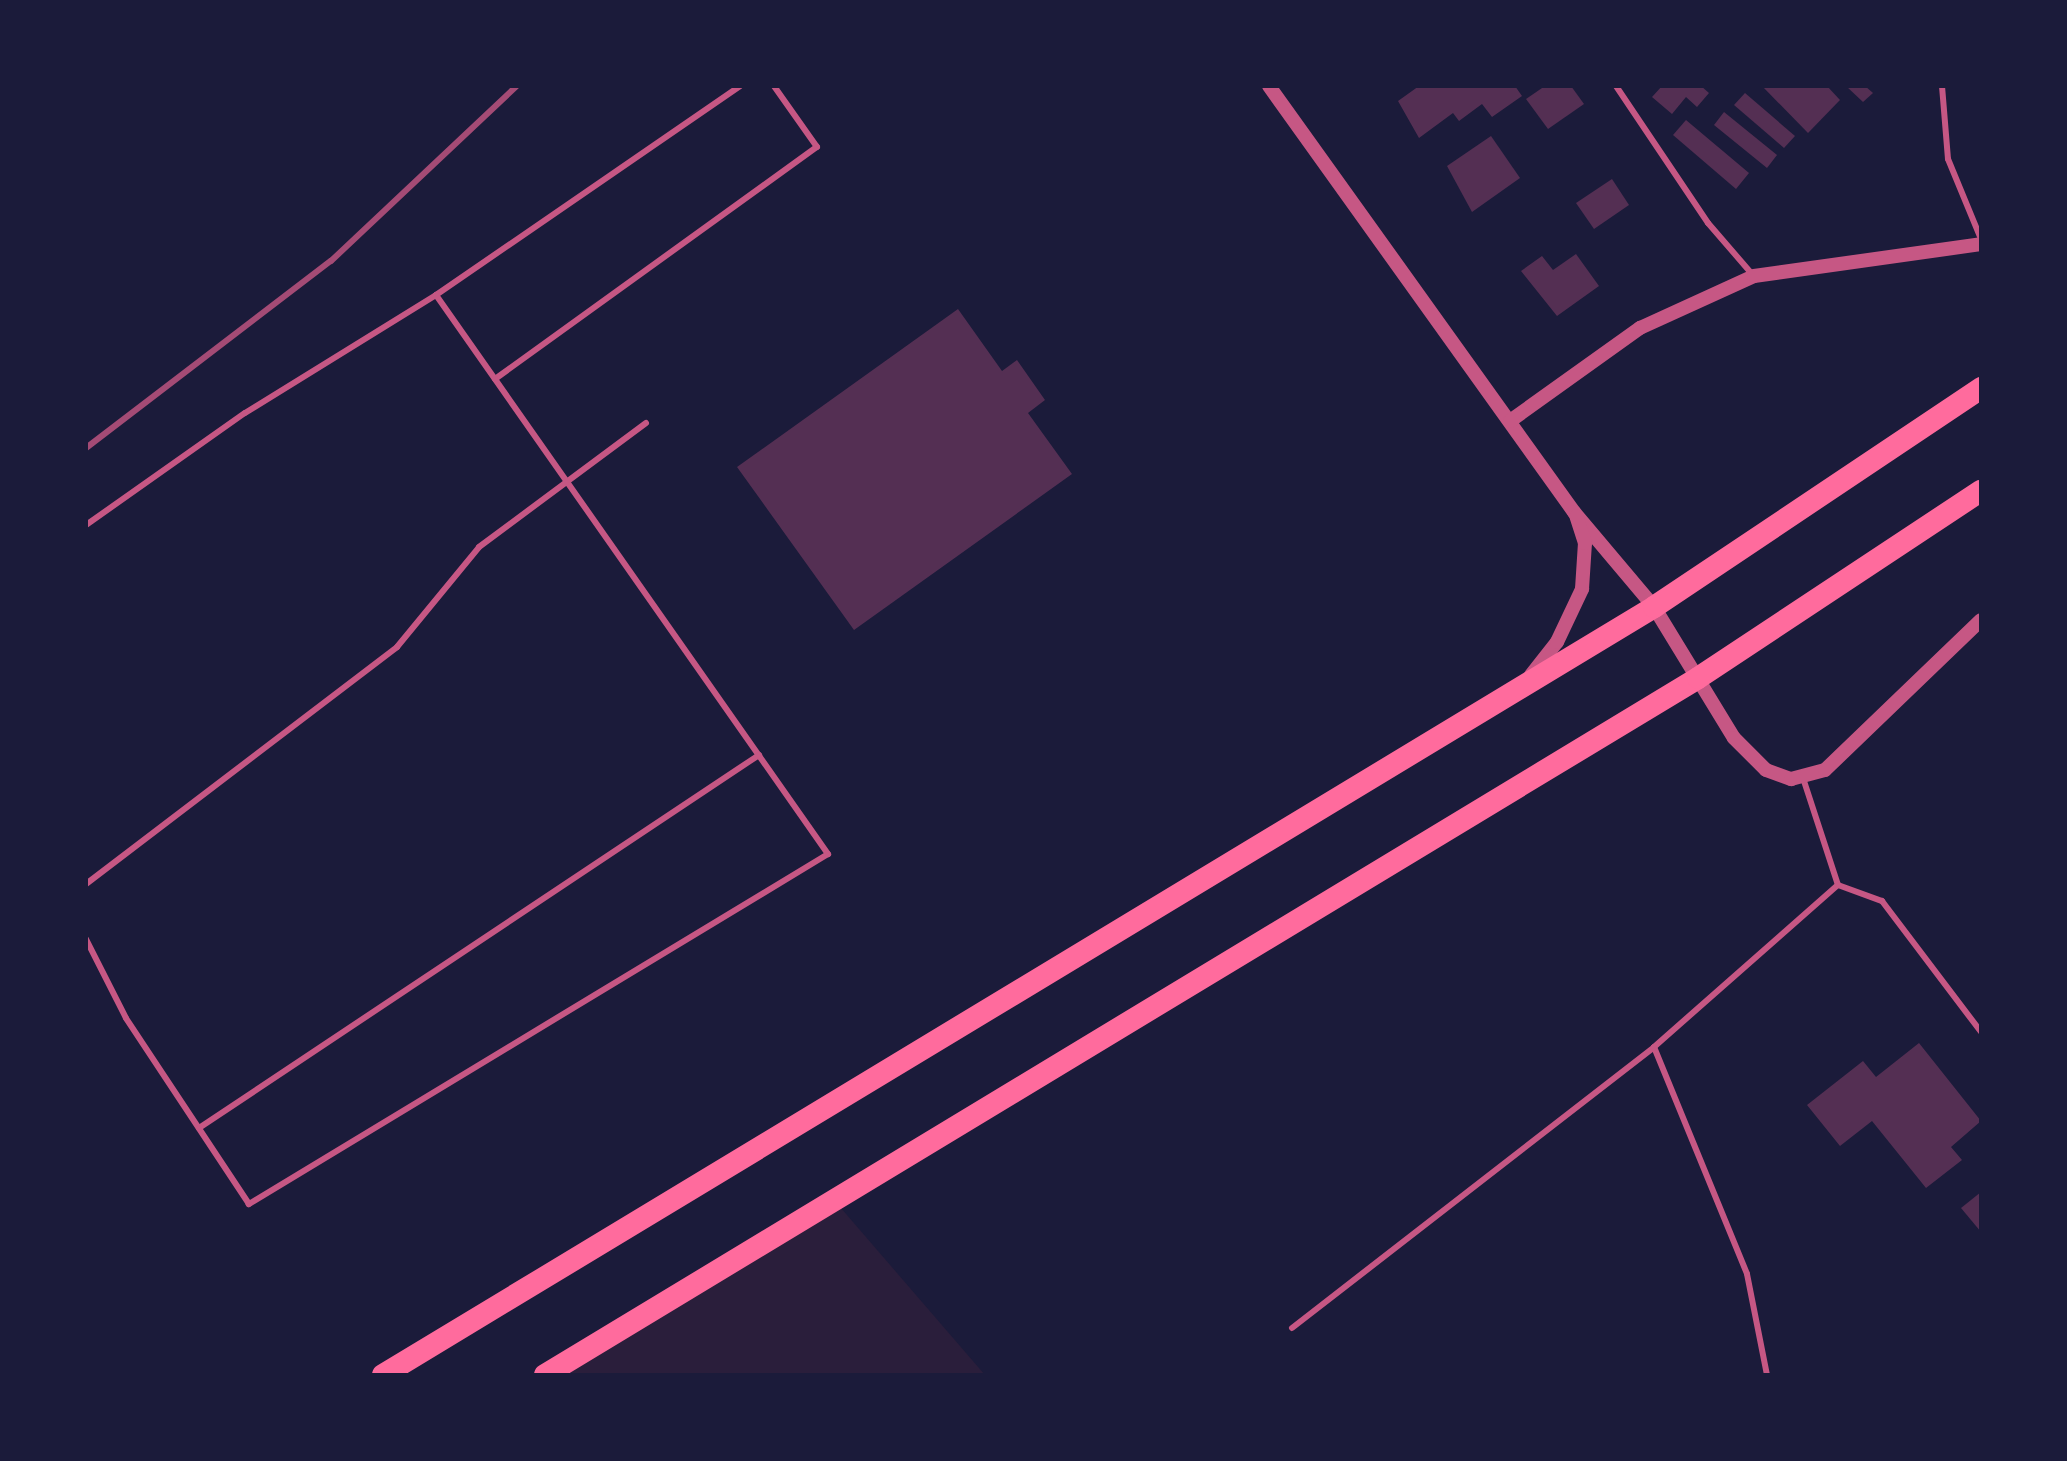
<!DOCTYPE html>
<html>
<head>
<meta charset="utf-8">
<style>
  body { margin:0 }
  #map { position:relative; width:2067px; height:1461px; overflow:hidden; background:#1b1b3a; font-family:"Golos Text",sans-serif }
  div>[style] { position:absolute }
  .green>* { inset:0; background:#2a1e3b }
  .building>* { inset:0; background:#542f53 }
  .service>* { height:6px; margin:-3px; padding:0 3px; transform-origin:3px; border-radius:3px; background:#c65784 }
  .tertiary>* { height:14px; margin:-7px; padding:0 7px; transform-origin:7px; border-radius:7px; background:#c65784 }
  .trunk>* { height:22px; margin:-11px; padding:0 11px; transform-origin:11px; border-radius:11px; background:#ff6b9d }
  .rail>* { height:6px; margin:-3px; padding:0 3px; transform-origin:3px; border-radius:3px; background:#a44b75 }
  span { translate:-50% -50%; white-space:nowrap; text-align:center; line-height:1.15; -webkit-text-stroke:6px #1b1b3a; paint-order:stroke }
  .frame { position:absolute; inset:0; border:88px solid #1b1b3a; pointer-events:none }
</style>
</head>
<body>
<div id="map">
  <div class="green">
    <i style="clip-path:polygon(834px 1200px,985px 1375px,545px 1375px)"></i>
  </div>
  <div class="building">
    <i style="clip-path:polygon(1419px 86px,1515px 86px,1522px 96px,1492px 117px,1482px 104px,1459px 121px,1453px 113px,1419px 138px,1398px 101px)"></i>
    <i style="clip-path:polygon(1545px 86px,1571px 86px,1584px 104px,1548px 129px,1526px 99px)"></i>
    <i style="clip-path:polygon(1662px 86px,1701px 86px,1709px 93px,1697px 107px,1686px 97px,1672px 114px,1652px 97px)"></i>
    <i style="clip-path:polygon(1762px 86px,1827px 86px,1840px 100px,1808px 133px)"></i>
    <i style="clip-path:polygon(1846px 86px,1865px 86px,1873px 93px,1863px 102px)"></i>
    <i style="clip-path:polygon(1745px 93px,1795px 136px,1784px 148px,1734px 105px)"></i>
    <i style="clip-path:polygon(1724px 112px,1777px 155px,1767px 168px,1714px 125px)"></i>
    <i style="clip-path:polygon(1686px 120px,1749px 173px,1736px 189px,1673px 135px)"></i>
    <i style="clip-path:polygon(1491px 136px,1520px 178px,1472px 212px,1447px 166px)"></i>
    <i style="clip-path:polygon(1612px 179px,1629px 205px,1594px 229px,1576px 203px)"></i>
    <i style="clip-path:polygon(1576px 254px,1599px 286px,1557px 316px,1521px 271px,1542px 256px,1553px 270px)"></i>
    <i style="clip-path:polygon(958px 309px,1002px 371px,1017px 360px,1045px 400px,1028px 413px,1072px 474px,854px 630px,737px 467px)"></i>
    <i style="clip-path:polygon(1919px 1043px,1981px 1121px,1951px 1147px,1962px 1160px,1926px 1188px,1872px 1121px,1840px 1146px,1807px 1105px,1863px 1061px,1876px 1077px)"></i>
    <i style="clip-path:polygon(1981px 1192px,1981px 1232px,1961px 1208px)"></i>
  </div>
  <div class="service">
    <i style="left:1616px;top:86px;width:165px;rotate:56.1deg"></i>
    <i style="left:1708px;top:223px;width:67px;rotate:49.2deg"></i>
    <i style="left:1942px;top:86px;width:73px;rotate:85.3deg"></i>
    <i style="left:1948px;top:159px;width:87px;rotate:67.6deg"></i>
    <i style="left:436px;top:295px;width:369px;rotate:-34.5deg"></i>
    <i style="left:495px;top:379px;width:397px;rotate:-35.8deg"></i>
    <i style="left:817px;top:147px;width:75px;rotate:-125.2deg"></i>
    <i style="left:86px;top:525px;width:194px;rotate:-35.2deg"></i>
    <i style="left:245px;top:413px;width:225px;rotate:-31.7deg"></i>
    <i style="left:436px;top:295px;width:683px;rotate:54.96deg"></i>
    <i style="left:828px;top:854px;width:677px;rotate:148.85deg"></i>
    <i style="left:249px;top:1204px;width:223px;rotate:-123.5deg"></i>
    <i style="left:126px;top:1018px;width:89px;rotate:-116.9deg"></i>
    <i style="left:86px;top:884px;width:391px;rotate:-37.3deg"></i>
    <i style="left:397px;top:647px;width:129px;rotate:-50.6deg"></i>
    <i style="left:479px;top:547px;width:208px;rotate:-36.6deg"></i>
    <i style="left:1838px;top:885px;width:47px;rotate:20deg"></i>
    <i style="left:1882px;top:901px;width:164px;rotate:52.9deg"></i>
    <i style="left:1654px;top:1047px;width:245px;rotate:67.7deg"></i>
    <i style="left:1747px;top:1274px;width:103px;rotate:78.8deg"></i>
    <i style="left:199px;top:1128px;width:673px;rotate:-33.67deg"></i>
    <i style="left:1292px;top:1328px;width:458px;rotate:-37.8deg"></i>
    <i style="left:1654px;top:1047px;width:245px;rotate:-41.4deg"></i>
    <i style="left:1838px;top:885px;width:113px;rotate:-108.1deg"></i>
  </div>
  <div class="tertiary">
    <i style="left:1269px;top:86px;width:524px;rotate:54.4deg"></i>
    <i style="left:1574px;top:512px;width:124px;rotate:49.9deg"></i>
    <i style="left:1654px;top:607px;width:153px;rotate:58.6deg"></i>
    <i style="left:1734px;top:738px;width:45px;rotate:45deg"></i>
    <i style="left:1766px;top:770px;width:27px;rotate:20deg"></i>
    <i style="left:1791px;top:779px;width:35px;rotate:-15deg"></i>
    <i style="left:1825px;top:770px;width:216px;rotate:-43.9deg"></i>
    <i style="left:1510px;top:421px;width:160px;rotate:-35.6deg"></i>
    <i style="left:1640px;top:328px;width:125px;rotate:-24.5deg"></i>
    <i style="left:1754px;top:276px;width:229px;rotate:-8deg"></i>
    <i style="left:1531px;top:675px;width:42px;rotate:-51.8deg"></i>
    <i style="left:1557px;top:642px;width:59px;rotate:-64.7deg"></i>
    <i style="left:1582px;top:589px;width:46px;rotate:-86.3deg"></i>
    <i style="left:1585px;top:543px;width:28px;rotate:-108deg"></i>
  </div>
  <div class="trunk">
    <i style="left:383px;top:1375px;width:1485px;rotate:-31.14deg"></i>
    <i style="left:1654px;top:607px;width:394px;rotate:-33.8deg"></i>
    <i style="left:545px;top:1375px;width:1347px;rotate:-31.15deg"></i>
    <i style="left:1698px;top:678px;width:339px;rotate:-33.5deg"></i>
  </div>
  <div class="rail">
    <i style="left:86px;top:448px;width:308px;rotate:-37.4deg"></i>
    <i style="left:331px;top:261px;width:255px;rotate:-43.3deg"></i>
  </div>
  <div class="frame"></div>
</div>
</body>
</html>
